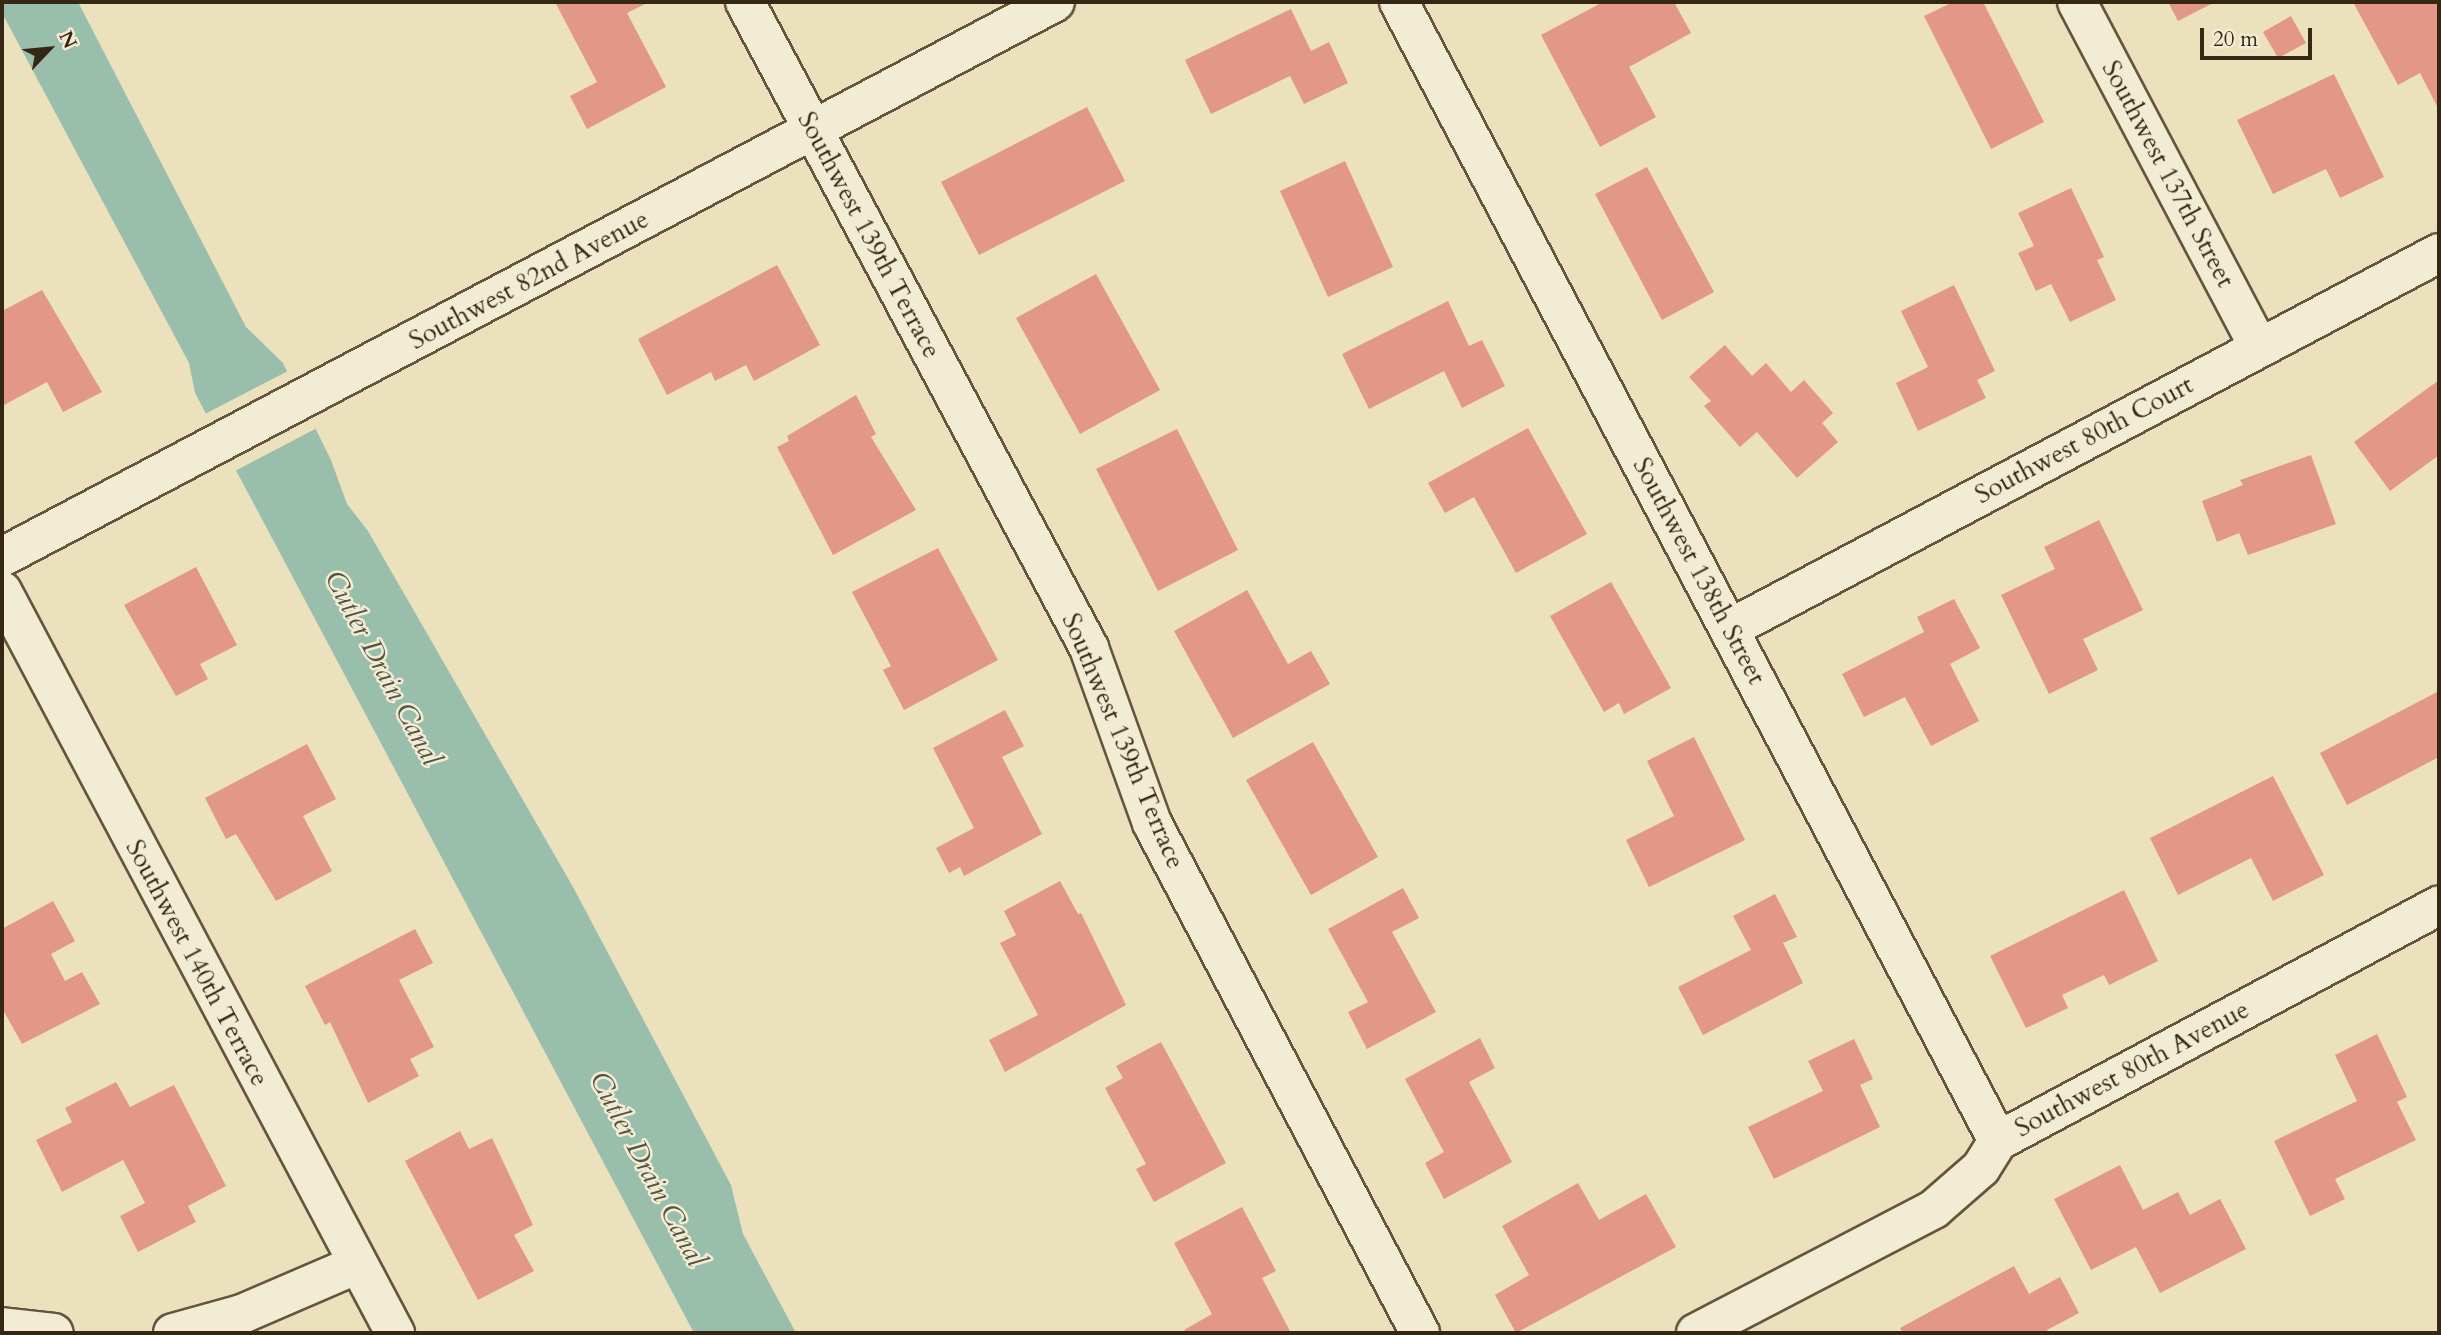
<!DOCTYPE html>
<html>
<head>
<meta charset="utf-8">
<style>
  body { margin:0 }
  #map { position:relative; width:2441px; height:1335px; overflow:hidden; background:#ece1bd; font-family:Cardo,serif }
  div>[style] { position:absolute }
  .water>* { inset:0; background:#9abeac }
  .pier>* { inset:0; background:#ece1bd }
  .building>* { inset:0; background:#e39787 }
  .roads { filter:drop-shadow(2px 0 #64553e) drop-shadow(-2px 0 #64553e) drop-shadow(0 2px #64553e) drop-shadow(0 -2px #64553e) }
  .minor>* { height:38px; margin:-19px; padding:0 19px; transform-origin:19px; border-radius:19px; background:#f3ecd4 }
  .tertiary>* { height:38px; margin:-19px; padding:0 19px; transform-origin:19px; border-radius:19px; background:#f3ecd4 }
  span { translate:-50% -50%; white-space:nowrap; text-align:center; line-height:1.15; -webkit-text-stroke:5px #f3ecd4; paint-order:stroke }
  .street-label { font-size:26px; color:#362614 }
  .water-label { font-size:28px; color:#545442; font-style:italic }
  .frame { position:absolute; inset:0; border:4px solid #362614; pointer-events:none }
  .north { position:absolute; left:14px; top:14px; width:70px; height:70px; -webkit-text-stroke:5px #f3ecd4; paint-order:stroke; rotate:64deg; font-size:19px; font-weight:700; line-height:28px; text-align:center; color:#362614 }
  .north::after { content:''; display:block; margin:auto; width:24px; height:32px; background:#362614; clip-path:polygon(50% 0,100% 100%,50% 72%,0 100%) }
  .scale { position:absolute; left:2200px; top:28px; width:112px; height:32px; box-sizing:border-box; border:4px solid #362614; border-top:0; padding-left:9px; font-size:21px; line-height:24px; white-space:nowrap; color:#362614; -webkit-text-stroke:5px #f3ecd4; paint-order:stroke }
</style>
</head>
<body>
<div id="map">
  <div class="water">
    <i style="clip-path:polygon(2px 2px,78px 2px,246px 327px,283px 363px,331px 460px,347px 504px,368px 531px,573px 887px,731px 1185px,743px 1234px,796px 1333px,694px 1333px,195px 393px,189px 363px,2px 13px)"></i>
  </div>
  <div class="pier">
    <i style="clip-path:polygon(290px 370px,319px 427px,233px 472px,203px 415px)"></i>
  </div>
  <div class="building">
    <i style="clip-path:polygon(555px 2px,649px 2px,627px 13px,666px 87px,587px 129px,570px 96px,597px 82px)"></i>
    <i style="clip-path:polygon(1603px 2px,1674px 2px,1691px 33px,1629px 67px,1656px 117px,1600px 147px,1541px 35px)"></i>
    <i style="clip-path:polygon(1953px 2px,1983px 2px,2044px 122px,1991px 149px,1924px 16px)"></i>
    <i style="clip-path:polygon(2168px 2px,2215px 2px,2178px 21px)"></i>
    <i style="clip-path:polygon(2353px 2px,2437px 2px,2439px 110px,2420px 73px,2398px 85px)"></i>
    <i style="clip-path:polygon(1291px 9px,1311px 51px,1329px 42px,1348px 83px,1304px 104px,1290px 76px,1211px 114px,1185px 60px)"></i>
    <i style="clip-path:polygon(2291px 16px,2306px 43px,2278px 58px,2263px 32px)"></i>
    <i style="clip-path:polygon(2334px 74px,2384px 177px,2340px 198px,2326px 169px,2273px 194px,2237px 120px)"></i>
    <i style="clip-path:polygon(1087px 107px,1125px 181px,979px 255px,941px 182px)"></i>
    <i style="clip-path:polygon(1345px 161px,1393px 267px,1328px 297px,1280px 191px)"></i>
    <i style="clip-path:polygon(1647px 167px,1714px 292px,1662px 320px,1595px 194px)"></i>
    <i style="clip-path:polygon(2071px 188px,2104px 257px,2097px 260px,2116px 300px,2070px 322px,2051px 284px,2036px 291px,2018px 253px,2034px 246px,2018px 213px)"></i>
    <i style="clip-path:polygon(777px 265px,820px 345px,754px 381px,746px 365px,715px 381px,711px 372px,667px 395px,638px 339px)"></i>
    <i style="clip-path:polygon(1096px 274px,1160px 390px,1080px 434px,1016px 318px)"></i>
    <i style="clip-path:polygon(1954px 285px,1995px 371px,1977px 380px,1986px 398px,1918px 431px,1896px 383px,1928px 367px,1901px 311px)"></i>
    <i style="clip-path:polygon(42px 290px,102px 392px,63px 412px,47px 382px,2px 406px,2px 311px)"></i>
    <i style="clip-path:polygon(1448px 301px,1469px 346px,1482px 340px,1505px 386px,1462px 408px,1444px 371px,1369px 409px,1342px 354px)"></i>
    <i style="clip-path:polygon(1725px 345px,1752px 376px,1766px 363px,1791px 392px,1804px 380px,1833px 413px,1822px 423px,1838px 442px,1797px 478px,1757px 432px,1740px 447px,1704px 406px,1711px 401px,1689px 377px)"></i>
    <i style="clip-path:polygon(2439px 380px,2439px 455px,2390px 491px,2354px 442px)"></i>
    <i style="clip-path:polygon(856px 395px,876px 434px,871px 437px,916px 510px,833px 555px,777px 447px,789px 441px,787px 436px)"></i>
    <i style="clip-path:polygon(1528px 428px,1587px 534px,1516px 573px,1474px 497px,1445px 513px,1428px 483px)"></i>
    <i style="clip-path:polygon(1177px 429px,1238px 550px,1158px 591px,1096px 469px)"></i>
    <i style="clip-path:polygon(2311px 455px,2336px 524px,2248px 555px,2239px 533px,2217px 542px,2202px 501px,2243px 485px,2240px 480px)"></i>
    <i style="clip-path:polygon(2099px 520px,2143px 610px,2083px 639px,2098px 670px,2049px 694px,2001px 595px,2055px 569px,2044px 547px)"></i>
    <i style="clip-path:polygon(938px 548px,998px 660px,904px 710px,883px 670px,891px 666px,852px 592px)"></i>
    <i style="clip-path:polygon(196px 567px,237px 645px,200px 664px,208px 679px,176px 696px,124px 605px)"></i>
    <i style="clip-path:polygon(1611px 582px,1671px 688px,1624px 714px,1619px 703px,1604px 712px,1550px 616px)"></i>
    <i style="clip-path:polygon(1247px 590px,1288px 664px,1311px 651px,1330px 684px,1233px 738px,1174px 631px)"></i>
    <i style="clip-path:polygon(1954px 599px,1980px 648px,1950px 664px,1979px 721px,1931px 746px,1905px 697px,1864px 717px,1842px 674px,1924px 632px,1917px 617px)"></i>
    <i style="clip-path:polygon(2439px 691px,2439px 757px,2347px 805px,2320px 753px)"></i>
    <i style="clip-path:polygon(1005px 710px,1024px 746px,1002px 757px,1042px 834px,964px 876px,960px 867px,949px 873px,936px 848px,974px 828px,933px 748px)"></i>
    <i style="clip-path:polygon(1694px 737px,1745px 840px,1649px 887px,1626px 840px,1674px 816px,1647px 761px)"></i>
    <i style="clip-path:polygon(1313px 742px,1378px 857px,1311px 895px,1246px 780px)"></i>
    <i style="clip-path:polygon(307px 744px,336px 799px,303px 816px,332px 871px,276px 901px,236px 834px,226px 839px,205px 798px)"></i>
    <i style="clip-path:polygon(2273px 776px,2324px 875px,2273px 901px,2251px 858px,2178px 895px,2150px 838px)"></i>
    <i style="clip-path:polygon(1060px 881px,1078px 914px,1081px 913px,1126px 1005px,1005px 1072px,989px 1040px,1038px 1015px,1000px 943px,1016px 935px,1004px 911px)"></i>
    <i style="clip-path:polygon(1403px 888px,1419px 918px,1392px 932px,1436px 1012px,1367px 1049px,1348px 1012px,1368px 1002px,1328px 929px)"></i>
    <i style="clip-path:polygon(2124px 890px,2158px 961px,2109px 985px,2104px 975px,2062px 995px,2068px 1008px,2026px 1028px,1990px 956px)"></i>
    <i style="clip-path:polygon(1775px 894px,1797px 937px,1783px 943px,1803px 983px,1703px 1035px,1678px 987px,1751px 950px,1733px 916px)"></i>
    <i style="clip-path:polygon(53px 901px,75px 941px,51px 954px,65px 981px,82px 972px,100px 1004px,22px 1044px,2px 1008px,2px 929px)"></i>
    <i style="clip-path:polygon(415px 929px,433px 963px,399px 980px,434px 1047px,410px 1059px,419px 1076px,368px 1103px,330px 1022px,325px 1025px,305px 986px)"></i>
    <i style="clip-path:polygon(2377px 1034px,2407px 1097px,2397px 1102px,2416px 1140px,2335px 1179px,2345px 1199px,2310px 1216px,2274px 1141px,2357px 1101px,2335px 1055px)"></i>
    <i style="clip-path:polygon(1480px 1038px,1495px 1068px,1469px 1082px,1512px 1162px,1444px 1199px,1425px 1163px,1444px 1152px,1405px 1079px)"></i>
    <i style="clip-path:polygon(1854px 1039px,1873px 1079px,1860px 1085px,1880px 1127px,1774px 1179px,1748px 1127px,1823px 1091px,1808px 1061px)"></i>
    <i style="clip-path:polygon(1161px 1042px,1226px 1163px,1154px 1202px,1136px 1169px,1146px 1164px,1105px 1088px,1123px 1078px,1116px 1066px)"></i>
    <i style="clip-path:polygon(116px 1082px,130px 1107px,174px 1085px,226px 1186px,188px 1206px,196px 1222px,138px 1252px,120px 1216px,145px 1203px,123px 1160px,62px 1192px,36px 1140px,72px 1122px,65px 1108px)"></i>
    <i style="clip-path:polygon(460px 1131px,469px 1149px,492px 1138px,533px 1225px,514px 1235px,534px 1271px,478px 1300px,405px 1161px)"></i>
    <i style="clip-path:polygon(2120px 1165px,2143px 1210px,2178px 1192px,2190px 1215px,2220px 1199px,2246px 1249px,2160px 1293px,2136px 1247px,2091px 1270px,2054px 1199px)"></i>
    <i style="clip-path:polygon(1578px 1183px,1599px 1220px,1646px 1194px,1676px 1247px,1516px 1333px,1495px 1295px,1529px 1275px,1502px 1226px)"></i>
    <i style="clip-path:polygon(1242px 1207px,1276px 1271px,1262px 1278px,1291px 1333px,1186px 1333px,1184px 1330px,1212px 1314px,1174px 1243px)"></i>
    <i style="clip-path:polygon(2014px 1266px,2029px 1294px,2060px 1277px,2079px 1313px,2047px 1330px,2049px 1333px,1903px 1333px,1900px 1328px)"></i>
  </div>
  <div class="roads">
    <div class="minor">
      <i style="left:745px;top:2px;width:732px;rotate:61.96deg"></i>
      <i style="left:1089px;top:648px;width:186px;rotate:70.2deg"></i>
      <i style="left:1152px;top:823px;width:576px;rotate:62.28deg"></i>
      <i style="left:1399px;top:2px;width:1287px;rotate:62.26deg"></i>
      <i style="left:2077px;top:2px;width:390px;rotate:62.2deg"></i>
      <i style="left:2px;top:591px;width:840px;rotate:62.09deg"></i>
      <i style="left:1729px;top:629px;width:803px;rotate:-27.9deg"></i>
      <i style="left:2px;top:1327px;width:52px;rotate:6.6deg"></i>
      <i style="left:173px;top:1333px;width:72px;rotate:-15.4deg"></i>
      <i style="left:242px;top:1314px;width:126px;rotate:-23.3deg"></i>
      <i style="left:1696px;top:1333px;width:268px;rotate:-27.5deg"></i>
      <i style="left:1934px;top:1209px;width:62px;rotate:-41.1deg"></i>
      <i style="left:1981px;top:1168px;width:32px;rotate:-58deg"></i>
      <i style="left:1998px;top:1141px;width:500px;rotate:-28.1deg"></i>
    </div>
    <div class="tertiary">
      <i style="left:2px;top:557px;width:1190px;rotate:-27.79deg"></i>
    </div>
  </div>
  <div class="street-label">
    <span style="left:2168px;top:174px;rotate:62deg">Southwest 137th Street</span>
    <span style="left:869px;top:235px;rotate:62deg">Southwest 139th Terrace</span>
    <span style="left:529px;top:280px;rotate:-28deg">Southwest 82nd Avenue</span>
    <span style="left:2084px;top:440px;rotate:-28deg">Southwest 80th Court</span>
    <span style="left:1699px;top:571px;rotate:62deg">Southwest 138th Street</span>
    <span style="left:1123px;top:741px;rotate:67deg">Southwest 139th Terrace</span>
    <span style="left:197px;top:963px;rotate:62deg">Southwest 140th Terrace</span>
    <span style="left:2132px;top:1069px;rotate:-28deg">Southwest 80th Avenue</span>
  </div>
  <div class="water-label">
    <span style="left:383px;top:668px;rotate:62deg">Cutler Drain Canal</span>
    <span style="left:648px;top:1169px;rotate:62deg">Cutler Drain Canal</span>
  </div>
  <div class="frame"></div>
  <div class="north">N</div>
  <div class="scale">20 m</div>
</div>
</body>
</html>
